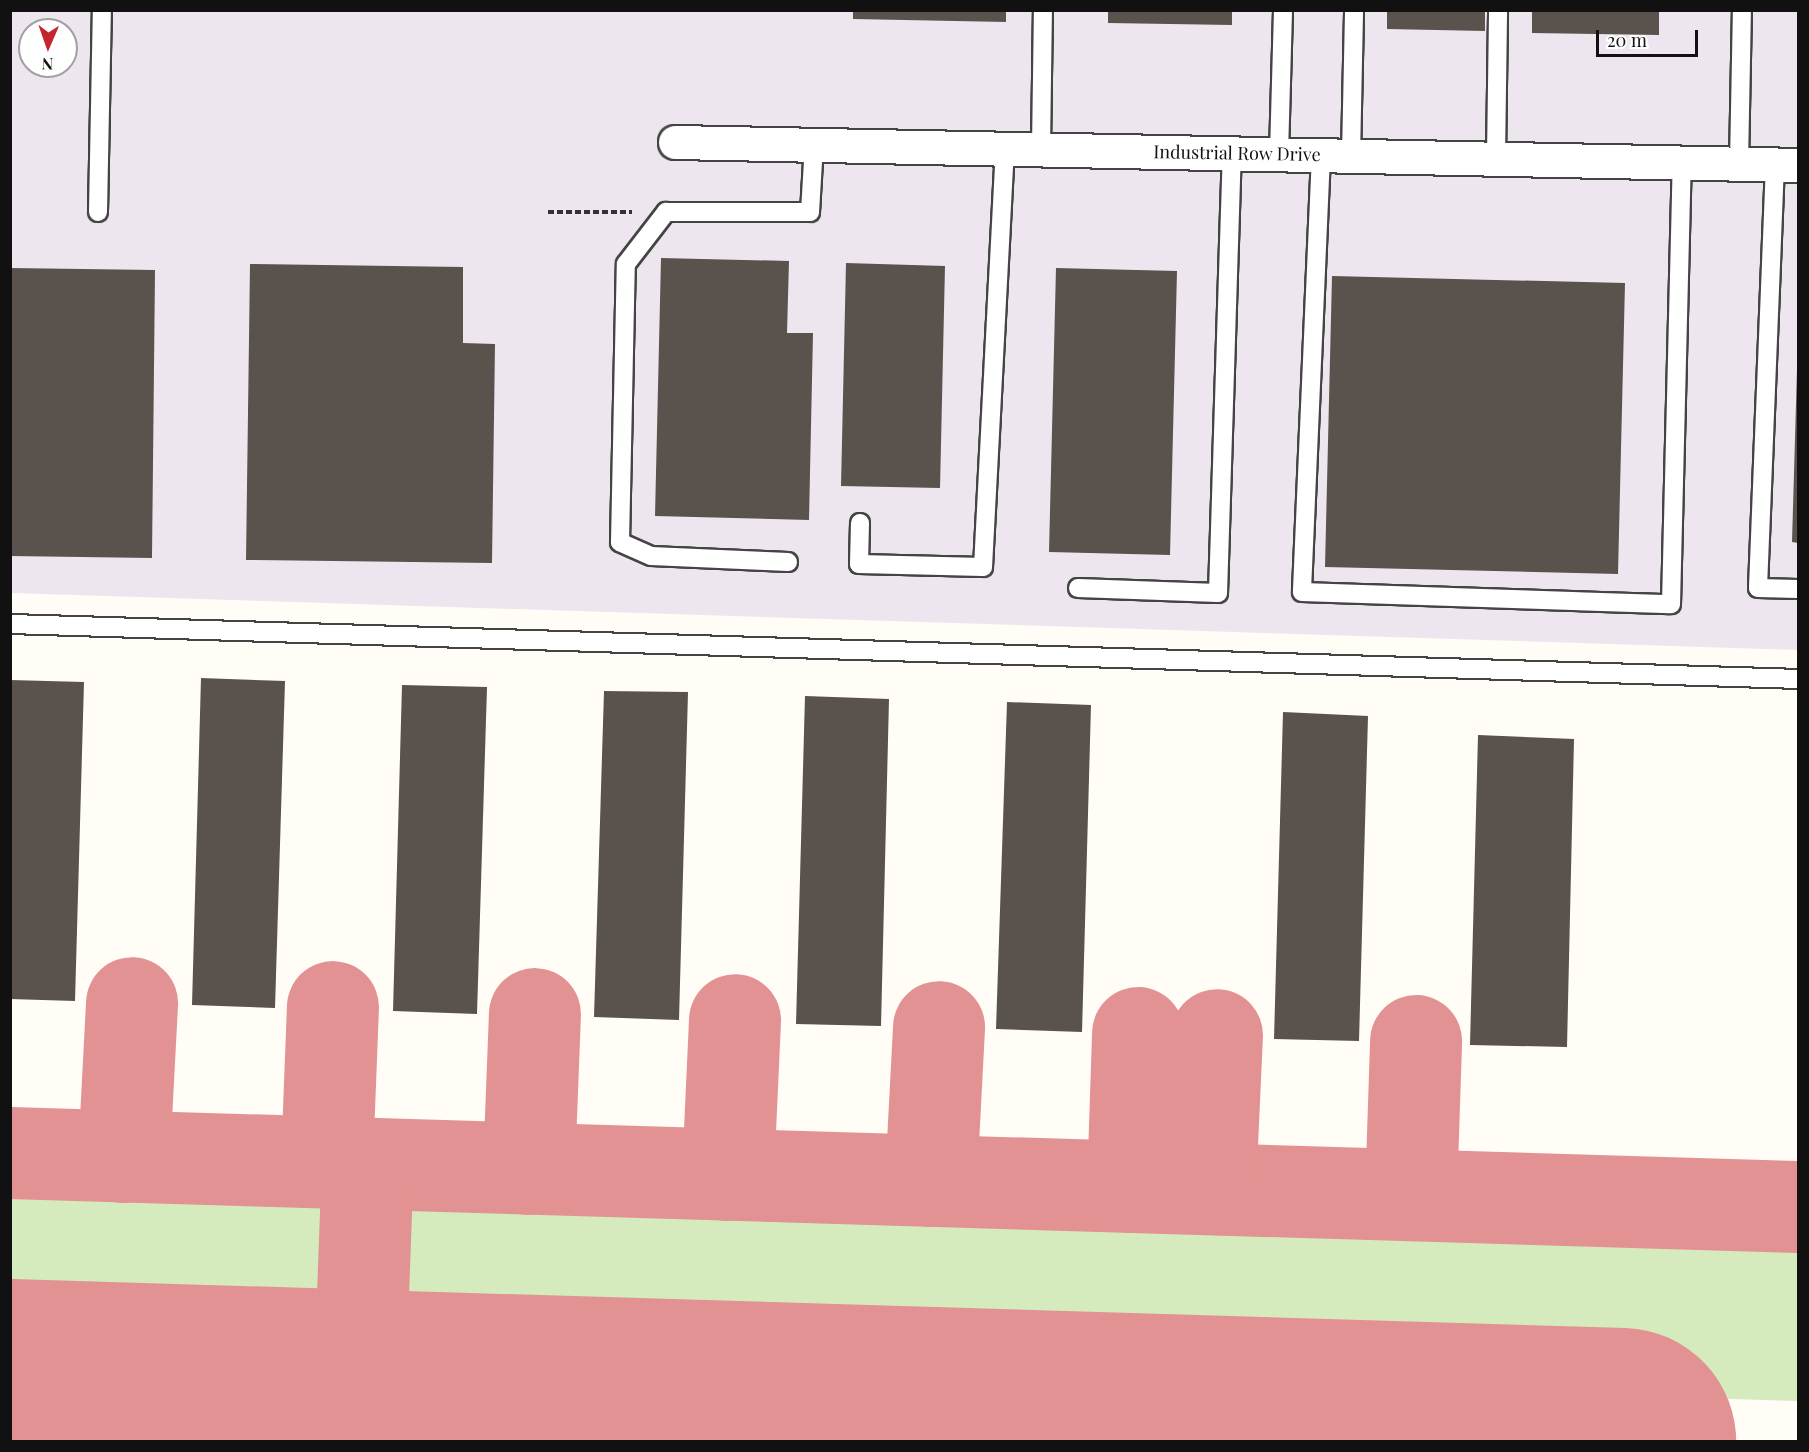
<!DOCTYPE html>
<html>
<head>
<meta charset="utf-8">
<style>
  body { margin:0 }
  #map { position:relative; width:1809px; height:1452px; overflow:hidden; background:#fffdf5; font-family:"Playfair Display",serif }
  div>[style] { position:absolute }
  .industrial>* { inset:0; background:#eee6ef }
  .green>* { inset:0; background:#d5ebbd }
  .taxiway>* { height:92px; margin:-46px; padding:0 46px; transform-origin:46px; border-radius:46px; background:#e29292 }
  .runway>* { height:228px; margin:-114px; padding:0 114px; transform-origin:114px; border-radius:114px; background:#e29292 }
  .building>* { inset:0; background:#5a524d }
  .path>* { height:4px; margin-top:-2px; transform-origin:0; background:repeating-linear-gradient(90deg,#333 0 6px,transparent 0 9px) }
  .roads { filter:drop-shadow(2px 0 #444) drop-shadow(-2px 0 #444) drop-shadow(0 2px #444) drop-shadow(0 -2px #444) }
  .service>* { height:18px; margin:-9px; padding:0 9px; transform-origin:9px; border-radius:9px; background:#fff }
  .minor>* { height:33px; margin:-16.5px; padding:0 16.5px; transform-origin:16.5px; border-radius:16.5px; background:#fff }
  span { translate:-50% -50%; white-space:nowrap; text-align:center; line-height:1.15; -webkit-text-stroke:6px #fff; paint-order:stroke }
  .street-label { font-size:18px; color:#111 }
  .frame { position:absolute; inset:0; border:12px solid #111; pointer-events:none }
  .north { position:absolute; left:18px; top:18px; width:60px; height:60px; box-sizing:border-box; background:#fff; border:2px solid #a0a0a0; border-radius:50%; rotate:182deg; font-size:16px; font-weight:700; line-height:24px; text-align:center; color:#111 }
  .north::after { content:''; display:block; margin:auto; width:21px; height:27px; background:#c4262e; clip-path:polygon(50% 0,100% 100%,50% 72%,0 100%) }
  .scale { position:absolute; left:1596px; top:30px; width:102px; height:27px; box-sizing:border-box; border:3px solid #111; border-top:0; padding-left:8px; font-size:18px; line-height:21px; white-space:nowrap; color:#111; -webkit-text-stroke:4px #fff; paint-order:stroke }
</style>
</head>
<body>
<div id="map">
  <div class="industrial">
    <i style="clip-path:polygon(evenodd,11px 11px,1798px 11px,1798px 650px,11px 593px,11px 11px,30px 30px,66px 30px,66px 66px,30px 66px,30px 30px)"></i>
  </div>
  <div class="green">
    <i style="clip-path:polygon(11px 1173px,247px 1181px,333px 1197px,344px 1284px,330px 1357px,11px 1348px)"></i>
    <i style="clip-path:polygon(480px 1188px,1798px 1227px,1798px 1401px,393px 1358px,383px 1282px,400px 1198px)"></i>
  </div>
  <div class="taxiway">
    <i style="left:10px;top:1153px;width:1789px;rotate:1.73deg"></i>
    <i style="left:124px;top:1157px;width:154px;rotate:-87deg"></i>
    <i style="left:327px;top:1162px;width:155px;rotate:-87.8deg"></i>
    <i style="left:529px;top:1169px;width:155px;rotate:-87.8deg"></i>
    <i style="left:728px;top:1175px;width:155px;rotate:-87.4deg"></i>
    <i style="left:931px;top:1181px;width:154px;rotate:-87deg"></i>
    <i style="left:1133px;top:1187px;width:154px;rotate:-88.1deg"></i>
    <i style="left:1210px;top:1189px;width:154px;rotate:-87.4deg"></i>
    <i style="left:1411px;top:1195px;width:154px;rotate:-88.1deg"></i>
    <i style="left:359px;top:1404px;width:240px;rotate:-87.9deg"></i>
  </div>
  <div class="runway">
    <i style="left:10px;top:1393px;width:1613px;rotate:1.74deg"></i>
  </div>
  <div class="building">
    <i style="clip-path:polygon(853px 10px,1006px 10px,1006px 22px,853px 19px)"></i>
    <i style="clip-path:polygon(1108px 10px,1232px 10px,1232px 25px,1108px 23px)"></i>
    <i style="clip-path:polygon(1387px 10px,1485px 10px,1485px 31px,1387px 29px)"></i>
    <i style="clip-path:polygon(1532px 10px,1659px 10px,1659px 35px,1532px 33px)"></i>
    <i style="clip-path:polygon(661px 258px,789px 261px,787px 333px,813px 333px,809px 520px,655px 516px)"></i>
    <i style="clip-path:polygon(846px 263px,945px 266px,940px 488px,841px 486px)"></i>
    <i style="clip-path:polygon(250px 264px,463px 267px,463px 343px,495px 344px,492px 563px,246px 560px)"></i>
    <i style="clip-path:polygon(10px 268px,155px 270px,152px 558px,10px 556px)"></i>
    <i style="clip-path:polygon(1056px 268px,1177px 271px,1170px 555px,1049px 552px)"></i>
    <i style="clip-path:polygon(1332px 276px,1625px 283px,1618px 574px,1325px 567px)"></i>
    <i style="clip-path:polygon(1797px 369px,1798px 369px,1798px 543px,1792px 542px)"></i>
    <i style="clip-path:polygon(201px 678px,285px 681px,275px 1008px,192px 1005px)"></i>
    <i style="clip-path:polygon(10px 680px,84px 682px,75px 1001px,10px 999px)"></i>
    <i style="clip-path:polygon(402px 685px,487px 687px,477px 1014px,393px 1011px)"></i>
    <i style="clip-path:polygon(604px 691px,688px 692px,679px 1020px,594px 1017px)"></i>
    <i style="clip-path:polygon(805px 696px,889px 699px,881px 1026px,796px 1024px)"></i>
    <i style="clip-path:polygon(1007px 702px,1091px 705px,1082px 1032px,996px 1029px)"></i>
    <i style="clip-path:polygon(1283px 712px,1368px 716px,1359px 1041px,1274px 1039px)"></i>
    <i style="clip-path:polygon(1478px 735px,1574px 739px,1567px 1047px,1470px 1045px)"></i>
  </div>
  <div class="path">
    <i style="left:548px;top:212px;width:84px"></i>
  </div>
  <div class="roads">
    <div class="service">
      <i style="left:1041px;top:149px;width:139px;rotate:-89.2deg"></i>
      <i style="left:1279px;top:154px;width:144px;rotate:-88.4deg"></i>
      <i style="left:1321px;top:155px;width:437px;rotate:92.5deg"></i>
      <i style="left:1302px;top:592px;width:369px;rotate:1.9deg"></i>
      <i style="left:1671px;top:604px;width:441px;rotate:-88.6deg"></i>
      <i style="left:1351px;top:156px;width:146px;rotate:-88.8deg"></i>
      <i style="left:1496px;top:158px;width:148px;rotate:-89.2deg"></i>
      <i style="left:1739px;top:163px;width:153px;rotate:-88.9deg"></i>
      <i style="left:1775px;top:164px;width:424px;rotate:92.3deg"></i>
      <i style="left:1758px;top:588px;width:40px;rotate:1.4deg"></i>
      <i style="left:98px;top:212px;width:202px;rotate:-88.9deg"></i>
      <i style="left:860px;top:523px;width:41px;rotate:91.4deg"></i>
      <i style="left:859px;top:564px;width:124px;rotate:1.4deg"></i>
      <i style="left:983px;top:567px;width:419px;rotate:-87deg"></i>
      <i style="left:788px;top:562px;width:137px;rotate:-177.5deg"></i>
      <i style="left:651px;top:556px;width:34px;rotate:-156deg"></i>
      <i style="left:620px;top:542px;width:278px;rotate:-88.8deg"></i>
      <i style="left:626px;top:264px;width:66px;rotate:-52.4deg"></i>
      <i style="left:666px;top:212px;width:144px"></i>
      <i style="left:810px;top:212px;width:67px;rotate:-86.6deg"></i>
      <i style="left:1078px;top:588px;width:140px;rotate:2deg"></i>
      <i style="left:1218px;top:593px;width:440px;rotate:-88.2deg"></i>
      <i style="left:10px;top:624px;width:1789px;rotate:1.76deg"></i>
    </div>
    <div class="minor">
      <i style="left:675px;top:142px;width:1123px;rotate:1.17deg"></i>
    </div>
  </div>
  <div class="street-label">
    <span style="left:1237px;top:153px;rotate:1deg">Industrial Row Drive</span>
  </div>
  <div class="frame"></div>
  <div class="north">N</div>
  <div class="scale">20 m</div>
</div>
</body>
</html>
